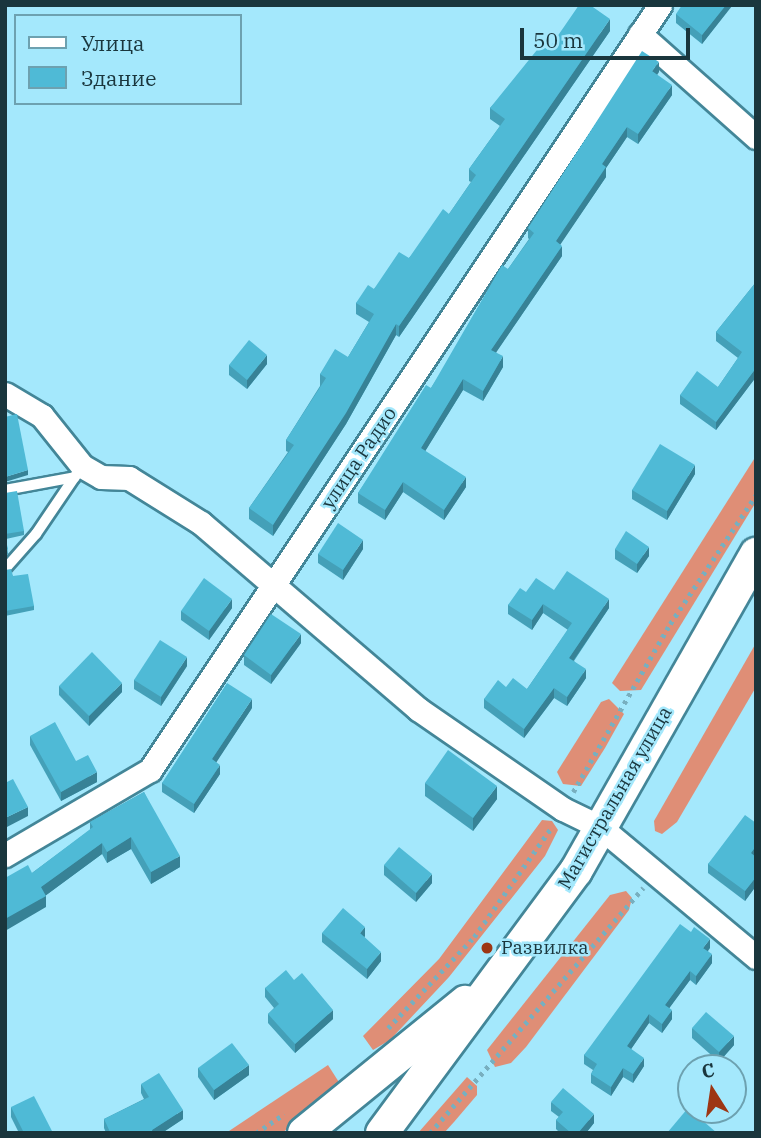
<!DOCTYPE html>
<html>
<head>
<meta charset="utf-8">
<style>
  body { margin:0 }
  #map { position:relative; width:761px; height:1138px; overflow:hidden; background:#a4e8fc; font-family:"IBM Plex Serif",serif }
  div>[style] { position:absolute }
  .forest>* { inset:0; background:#df8e76 }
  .path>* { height:4.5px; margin-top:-2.25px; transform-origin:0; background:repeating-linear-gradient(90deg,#78afbf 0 3.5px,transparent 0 8.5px) }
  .roads { filter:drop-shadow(2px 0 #438698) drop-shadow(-2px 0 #438698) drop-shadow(0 2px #438698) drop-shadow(0 -2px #438698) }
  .lane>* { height:10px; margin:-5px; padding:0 5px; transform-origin:5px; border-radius:5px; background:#fff }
  .street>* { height:23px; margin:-11.5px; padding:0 11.5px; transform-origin:11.5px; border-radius:11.5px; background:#fff }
  .secondary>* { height:32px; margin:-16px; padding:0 16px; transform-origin:16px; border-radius:16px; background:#fff }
  .wall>* { inset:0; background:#44a0b8 }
  .shaded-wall>* { inset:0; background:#378296 }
  .building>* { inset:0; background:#4fbad6 }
  .dots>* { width:19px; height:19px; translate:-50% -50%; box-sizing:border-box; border:4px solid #a4e8fc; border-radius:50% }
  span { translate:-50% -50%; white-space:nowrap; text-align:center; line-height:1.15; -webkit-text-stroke:5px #a4e8fc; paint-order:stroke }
  .street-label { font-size:19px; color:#1a363d }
  .poi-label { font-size:19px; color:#1a363d }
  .left { translate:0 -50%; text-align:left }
  .frame { position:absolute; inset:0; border:7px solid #1a363d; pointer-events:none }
  .legend { position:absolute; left:14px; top:14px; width:228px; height:91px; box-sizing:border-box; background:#a4e8fc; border:2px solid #6da1b0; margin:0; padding:9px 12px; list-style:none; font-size:21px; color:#1a363d }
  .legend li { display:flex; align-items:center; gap:14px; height:35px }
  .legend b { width:35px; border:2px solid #6da1b0 }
  .north { position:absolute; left:677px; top:1054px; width:70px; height:70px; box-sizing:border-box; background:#a4e8fc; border:2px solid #6da1b0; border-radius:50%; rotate:348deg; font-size:19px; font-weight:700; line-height:28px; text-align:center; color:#1a363d }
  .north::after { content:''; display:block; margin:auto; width:24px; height:32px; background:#9d3613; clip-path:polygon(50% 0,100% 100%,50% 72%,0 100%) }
  .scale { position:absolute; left:520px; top:28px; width:170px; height:32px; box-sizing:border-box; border:4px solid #1a363d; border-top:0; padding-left:9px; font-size:21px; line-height:24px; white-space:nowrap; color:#1a363d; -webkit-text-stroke:5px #a4e8fc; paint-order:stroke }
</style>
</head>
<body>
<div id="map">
  <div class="forest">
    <i style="clip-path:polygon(756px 456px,756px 502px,641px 690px,620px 691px,612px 683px)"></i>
    <i style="clip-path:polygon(756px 643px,756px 687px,677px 822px,662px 834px,655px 831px,654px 821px)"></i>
    <i style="clip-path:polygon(609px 699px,624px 714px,605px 748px,581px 786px,563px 784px,557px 772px,601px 702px)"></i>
    <i style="clip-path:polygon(542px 820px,552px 821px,558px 830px,545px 856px,449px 977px,390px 1040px,373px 1050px,363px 1036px,439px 959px)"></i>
    <i style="clip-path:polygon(626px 891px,632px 898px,629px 910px,526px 1047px,511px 1063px,495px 1067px,487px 1050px,610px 895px)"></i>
    <i style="clip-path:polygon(328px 1065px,342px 1087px,282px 1133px,226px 1133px)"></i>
    <i style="clip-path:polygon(467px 1077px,477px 1086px,477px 1095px,454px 1122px,444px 1133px,418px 1133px)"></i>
  </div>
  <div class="path">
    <i style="left:573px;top:792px;width:194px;rotate:-60deg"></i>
    <i style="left:670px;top:624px;width:155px;rotate:-56.3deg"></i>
    <i style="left:388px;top:1028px;width:125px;rotate:-46.6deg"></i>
    <i style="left:474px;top:937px;width:135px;rotate:-54.7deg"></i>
    <i style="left:256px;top:1133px;width:34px;rotate:-34deg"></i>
    <i style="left:430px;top:1133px;width:325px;rotate:-49deg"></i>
  </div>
  <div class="roads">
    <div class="lane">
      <i style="left:5px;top:490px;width:71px;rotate:-10.5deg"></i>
      <i style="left:5px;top:569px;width:47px;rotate:-48.5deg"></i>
      <i style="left:36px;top:534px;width:82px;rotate:-55.9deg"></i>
    </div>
    <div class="street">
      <i style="left:640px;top:34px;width:155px;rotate:41.6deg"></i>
      <i style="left:5px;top:394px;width:43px;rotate:30.7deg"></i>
      <i style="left:42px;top:416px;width:64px;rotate:51.3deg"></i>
      <i style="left:82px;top:466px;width:22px;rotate:30deg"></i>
      <i style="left:101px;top:477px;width:28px;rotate:2deg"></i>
      <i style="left:129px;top:478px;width:85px;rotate:32deg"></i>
      <i style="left:201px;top:523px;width:286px;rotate:40.6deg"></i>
      <i style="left:418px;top:709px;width:176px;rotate:34.6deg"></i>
      <i style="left:563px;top:809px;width:41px;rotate:25.9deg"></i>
      <i style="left:600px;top:827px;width:203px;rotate:39.8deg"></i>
      <i style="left:5px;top:855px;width:168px;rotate:-30.4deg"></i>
      <i style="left:150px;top:770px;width:919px;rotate:-56.31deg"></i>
    </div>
    <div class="secondary">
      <i style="left:304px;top:1133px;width:208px;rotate:-39.1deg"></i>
      <i style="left:382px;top:1133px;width:326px;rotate:-53.5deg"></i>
      <i style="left:576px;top:871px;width:365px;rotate:-60.4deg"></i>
    </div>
  </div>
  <div class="wall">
    <i style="clip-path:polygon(732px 5px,702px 44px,676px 23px,676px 14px)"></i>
    <i style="clip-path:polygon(610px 31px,399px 337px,396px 335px,346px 424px,273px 536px,249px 519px,249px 508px,288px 452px,286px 451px,286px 440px,320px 386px,320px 374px,348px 357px,369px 322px,356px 314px,356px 303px,374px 289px,409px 258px,449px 214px,471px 182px,469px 181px,469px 169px,500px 126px,490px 119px,490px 108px,548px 50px)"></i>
    <i style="clip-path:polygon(659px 72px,657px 75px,672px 95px,638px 144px,627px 137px,606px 168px,606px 177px,560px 244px,562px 256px,496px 352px,503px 367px,483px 401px,463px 390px,425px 451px,466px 487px,444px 520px,403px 492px,385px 520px,358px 503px,358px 493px,431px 388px,508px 269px,529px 239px,528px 238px,528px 228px)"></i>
    <i style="clip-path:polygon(756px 282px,756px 377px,716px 430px,680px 404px,680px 395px,718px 387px,738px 358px,716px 341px,716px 332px)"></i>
    <i style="clip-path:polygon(267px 364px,247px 389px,229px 375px,229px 365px)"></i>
    <i style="clip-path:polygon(695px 474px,667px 520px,632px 499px,632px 490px)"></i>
    <i style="clip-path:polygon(5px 493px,24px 531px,24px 535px,6px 539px,8px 554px,5px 557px)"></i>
    <i style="clip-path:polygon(363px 549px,343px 580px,318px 563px,318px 554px)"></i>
    <i style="clip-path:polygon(615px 549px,649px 556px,637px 573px,615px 559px)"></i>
    <i style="clip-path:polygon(5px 570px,13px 576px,34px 606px,34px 610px,5px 616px)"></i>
    <i style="clip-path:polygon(554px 590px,609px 608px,574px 661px,586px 678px,567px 706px,554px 698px,524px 738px,484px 708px,484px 699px,506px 687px,527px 689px,568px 630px,543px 613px,532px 630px,508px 614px,508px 605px,526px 592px)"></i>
    <i style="clip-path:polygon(232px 608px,209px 640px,181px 620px,181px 611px)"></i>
    <i style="clip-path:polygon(301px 643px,271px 684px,244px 665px,244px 655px)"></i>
    <i style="clip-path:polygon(187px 666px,161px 706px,134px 689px,134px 680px)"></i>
    <i style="clip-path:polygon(59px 686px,122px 692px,89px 726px,59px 695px)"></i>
    <i style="clip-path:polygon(252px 708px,216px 762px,220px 774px,194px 813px,162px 792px,162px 783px)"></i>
    <i style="clip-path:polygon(30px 736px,97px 782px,61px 801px,30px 745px)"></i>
    <i style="clip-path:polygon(425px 783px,497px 799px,473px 831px,425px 796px)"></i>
    <i style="clip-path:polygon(144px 792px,180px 867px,151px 884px,131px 849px,107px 863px,102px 854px,46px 895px,46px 907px,32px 873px,90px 830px,90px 822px)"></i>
    <i style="clip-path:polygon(756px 823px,756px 886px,745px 901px,708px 873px,708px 864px)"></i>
    <i style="clip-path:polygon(384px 865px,432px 883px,416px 902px,384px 875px)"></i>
    <i style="clip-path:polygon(322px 933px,365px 936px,364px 937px,381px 961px,367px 979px,322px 942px)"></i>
    <i style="clip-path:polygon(710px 948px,708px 951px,712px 963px,696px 985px,690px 980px,669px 1008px,672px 1019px,662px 1033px,649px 1023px,631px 1049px,644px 1066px,633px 1083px,623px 1077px,611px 1096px,591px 1083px,591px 1074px,593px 1070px,584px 1064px,584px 1055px)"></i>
    <i style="clip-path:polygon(294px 980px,333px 1019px,295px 1053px,268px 1023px,268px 1014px,274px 1008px,265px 997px,265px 988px)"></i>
    <i style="clip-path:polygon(692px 1028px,734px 1045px,719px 1062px,692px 1038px)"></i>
    <i style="clip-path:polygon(198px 1068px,249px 1075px,214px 1100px,198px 1077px)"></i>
    <i style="clip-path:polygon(141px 1084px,183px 1119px,162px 1133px,106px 1133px,104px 1128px,104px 1119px,144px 1099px,141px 1093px)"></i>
    <i style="clip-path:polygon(551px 1102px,594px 1123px,586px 1133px,560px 1133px,556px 1129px,556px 1120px,559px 1117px,551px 1111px)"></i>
    <i style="clip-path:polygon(11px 1107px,53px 1133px,19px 1133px,11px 1117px)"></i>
  </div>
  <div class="shaded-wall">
    <i style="clip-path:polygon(726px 5px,732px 5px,732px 6px,702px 44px,702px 35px)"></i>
    <i style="clip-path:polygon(610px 19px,610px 31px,399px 337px,399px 326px)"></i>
    <i style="clip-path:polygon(659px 62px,659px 72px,652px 82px,652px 71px)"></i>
    <i style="clip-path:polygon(672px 85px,672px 95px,638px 144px,638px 134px)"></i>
    <i style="clip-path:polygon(627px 127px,627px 137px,606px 168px,606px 177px,556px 251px,556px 241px,602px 164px)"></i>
    <i style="clip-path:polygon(562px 246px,562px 256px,491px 360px,491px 350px)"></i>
    <i style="clip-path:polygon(396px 324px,396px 335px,346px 424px,273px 536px,273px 525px)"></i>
    <i style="clip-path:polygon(267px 355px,267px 364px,247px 389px,247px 380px)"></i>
    <i style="clip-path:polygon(503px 356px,503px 367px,483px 401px,483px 391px)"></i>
    <i style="clip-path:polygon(756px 368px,756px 377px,716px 430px,716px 422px)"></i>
    <i style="clip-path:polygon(463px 379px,463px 390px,421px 458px,421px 448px)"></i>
    <i style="clip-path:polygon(695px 465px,695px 474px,667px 520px,667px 511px)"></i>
    <i style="clip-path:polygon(28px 470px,28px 475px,5px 482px,5px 477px)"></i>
    <i style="clip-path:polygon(466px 477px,466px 487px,444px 520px,444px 510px)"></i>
    <i style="clip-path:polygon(403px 482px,403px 492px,385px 520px,385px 510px)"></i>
    <i style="clip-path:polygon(363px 540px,363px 549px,343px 580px,343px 570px)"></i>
    <i style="clip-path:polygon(649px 547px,649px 556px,637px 573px,637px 564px)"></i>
    <i style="clip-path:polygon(232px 599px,232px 608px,209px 640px,209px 631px)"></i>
    <i style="clip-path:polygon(609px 599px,609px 608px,569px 667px,569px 658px)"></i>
    <i style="clip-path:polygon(543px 604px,543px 613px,532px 630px,532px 620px)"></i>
    <i style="clip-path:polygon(301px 634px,301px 643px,271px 684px,271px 675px)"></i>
    <i style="clip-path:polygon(187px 657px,187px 666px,161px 706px,161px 697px)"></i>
    <i style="clip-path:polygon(586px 669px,586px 678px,567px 706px,567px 697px)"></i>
    <i style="clip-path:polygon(122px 683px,122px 692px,89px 726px,89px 716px)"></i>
    <i style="clip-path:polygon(554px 688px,554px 698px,524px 738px,524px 729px)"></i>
    <i style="clip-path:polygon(252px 699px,252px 708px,212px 769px,212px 759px)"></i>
    <i style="clip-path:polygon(220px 765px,220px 774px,194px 813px,194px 804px)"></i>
    <i style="clip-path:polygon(97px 772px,97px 782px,61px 801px,61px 792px)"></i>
    <i style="clip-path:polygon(497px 786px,497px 799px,473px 831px,473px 818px)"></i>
    <i style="clip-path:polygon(28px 807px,28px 816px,5px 828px,5px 818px)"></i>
    <i style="clip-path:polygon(131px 837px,131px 849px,107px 863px,107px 852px)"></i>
    <i style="clip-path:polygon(102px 843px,102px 854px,41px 899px,46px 896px,46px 907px,5px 931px,5px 919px,41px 887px)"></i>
    <i style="clip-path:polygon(756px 846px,756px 855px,751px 862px,751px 853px)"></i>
    <i style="clip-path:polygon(180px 856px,180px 867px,151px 884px,151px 872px)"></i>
    <i style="clip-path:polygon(432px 874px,432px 883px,416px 902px,416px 893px)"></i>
    <i style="clip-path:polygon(756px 877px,756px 886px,745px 901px,745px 891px)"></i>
    <i style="clip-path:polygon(365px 927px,365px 936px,360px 943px,360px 933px)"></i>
    <i style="clip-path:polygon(710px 939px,710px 948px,703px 957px,703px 948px)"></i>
    <i style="clip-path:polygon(381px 952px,381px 961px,367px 979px,367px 969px)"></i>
    <i style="clip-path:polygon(712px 954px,712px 963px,696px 985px,696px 976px)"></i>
    <i style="clip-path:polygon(690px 971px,690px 980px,665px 1014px,665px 1005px)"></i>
    <i style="clip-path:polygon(333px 1010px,333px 1019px,295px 1053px,295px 1044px)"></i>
    <i style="clip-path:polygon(672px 1010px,672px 1019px,662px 1033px,662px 1024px)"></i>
    <i style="clip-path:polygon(649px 1014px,649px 1023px,627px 1055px,627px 1046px)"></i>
    <i style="clip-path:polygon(734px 1036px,734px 1045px,719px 1062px,719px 1052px)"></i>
    <i style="clip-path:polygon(644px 1058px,644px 1066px,633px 1083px,633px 1074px)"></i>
    <i style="clip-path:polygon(249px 1065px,249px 1075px,214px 1100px,214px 1090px)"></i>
    <i style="clip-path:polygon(623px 1068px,623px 1077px,611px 1096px,611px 1087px)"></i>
    <i style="clip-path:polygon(183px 1110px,183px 1119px,162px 1133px,152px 1133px,152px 1130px)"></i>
    <i style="clip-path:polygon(594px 1114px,594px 1123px,586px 1133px,578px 1133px)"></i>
  </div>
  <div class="building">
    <i style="clip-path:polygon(579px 5px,590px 5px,610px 19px,399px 326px,396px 324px,346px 413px,273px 525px,249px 508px,294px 445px,286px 440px,326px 378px,320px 374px,335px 349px,348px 357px,374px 314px,356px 303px,368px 285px,374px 289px,399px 252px,409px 258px,443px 209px,449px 214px,476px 175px,469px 169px,505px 119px,490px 108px,541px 45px,548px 50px)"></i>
    <i style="clip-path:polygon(682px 5px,726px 5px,702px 35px,676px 14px)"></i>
    <i style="clip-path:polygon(642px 51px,659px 62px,652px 71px,672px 85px,638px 134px,627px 127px,602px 164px,606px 167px,556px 241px,562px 246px,491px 350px,503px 356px,483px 391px,463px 379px,421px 448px,466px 477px,444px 510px,403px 482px,385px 510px,358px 493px,426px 385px,431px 388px,502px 265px,508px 269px,534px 233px,528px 228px)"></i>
    <i style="clip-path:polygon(756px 282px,756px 368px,716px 422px,680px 395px,697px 371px,718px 387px,742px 352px,716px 332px)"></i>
    <i style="clip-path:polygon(249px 340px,267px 355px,247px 380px,229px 365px)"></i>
    <i style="clip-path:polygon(17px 414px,28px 470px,5px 477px,5px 417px)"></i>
    <i style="clip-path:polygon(660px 444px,695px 465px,667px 511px,632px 490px)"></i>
    <i style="clip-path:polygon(17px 491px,24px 531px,5px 534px,5px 493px)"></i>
    <i style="clip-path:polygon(338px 523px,363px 540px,343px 570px,318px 554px)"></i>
    <i style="clip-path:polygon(626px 531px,649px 547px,637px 564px,615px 549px)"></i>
    <i style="clip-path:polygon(5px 537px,8px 549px,5px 552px)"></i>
    <i style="clip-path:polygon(11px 569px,13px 576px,28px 574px,34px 606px,5px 611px,5px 570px)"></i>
    <i style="clip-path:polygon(567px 571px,609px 599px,569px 658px,586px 669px,567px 697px,554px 688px,524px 729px,484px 699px,498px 680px,506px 687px,513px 678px,527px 689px,572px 623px,543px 604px,532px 620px,508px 605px,520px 588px,526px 592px,536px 578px,554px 590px)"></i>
    <i style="clip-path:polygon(204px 578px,232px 599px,209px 631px,181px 611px)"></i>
    <i style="clip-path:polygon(271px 614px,301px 634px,271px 675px,244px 655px)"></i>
    <i style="clip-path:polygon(160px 640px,187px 657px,161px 697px,134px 680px)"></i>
    <i style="clip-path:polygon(92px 652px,122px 683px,89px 716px,59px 686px)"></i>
    <i style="clip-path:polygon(227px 683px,252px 699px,212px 759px,220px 765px,194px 804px,162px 783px)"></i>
    <i style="clip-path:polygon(55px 722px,76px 761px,88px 755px,97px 772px,61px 792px,30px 736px)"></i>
    <i style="clip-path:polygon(448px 750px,497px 786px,473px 818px,425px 783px)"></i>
    <i style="clip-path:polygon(13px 779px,28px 807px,5px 818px,5px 783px)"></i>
    <i style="clip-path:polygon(144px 792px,180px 856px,151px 872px,131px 837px,107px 852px,102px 843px,41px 887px,46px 896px,5px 919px,5px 878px,28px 865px,32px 873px,93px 827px,90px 822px)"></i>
    <i style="clip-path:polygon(745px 815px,756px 823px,756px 846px,751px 853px,756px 857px,756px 877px,745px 891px,708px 864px)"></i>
    <i style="clip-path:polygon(399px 847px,432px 874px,416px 893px,384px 865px)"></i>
    <i style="clip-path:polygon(343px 908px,365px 927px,360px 933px,381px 952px,367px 969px,322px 933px)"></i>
    <i style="clip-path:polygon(680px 924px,691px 932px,694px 927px,710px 939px,703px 948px,712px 954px,696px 976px,690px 971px,665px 1005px,672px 1010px,662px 1024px,649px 1014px,627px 1046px,644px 1058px,633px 1074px,623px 1068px,611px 1087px,591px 1074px,597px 1064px,584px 1055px)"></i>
    <i style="clip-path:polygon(286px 970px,294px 980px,302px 973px,333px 1010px,295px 1044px,268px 1014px,279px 1004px,265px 988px)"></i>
    <i style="clip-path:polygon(706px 1012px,734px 1036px,719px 1052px,692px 1028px)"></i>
    <i style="clip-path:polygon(232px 1043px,249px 1065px,214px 1090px,198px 1068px)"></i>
    <i style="clip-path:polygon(159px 1073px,183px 1110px,152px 1130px,153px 1133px,109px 1133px,110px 1132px,104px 1119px,149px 1097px,141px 1084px)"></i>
    <i style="clip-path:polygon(563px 1088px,594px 1114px,578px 1133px,571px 1133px,556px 1120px,563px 1112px,551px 1102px)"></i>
    <i style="clip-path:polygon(34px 1096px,53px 1133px,24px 1133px,11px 1107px)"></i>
    <i style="clip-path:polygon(688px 1108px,717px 1133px,667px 1133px)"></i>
  </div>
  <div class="dots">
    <i style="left:487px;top:948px;background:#9d3613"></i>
  </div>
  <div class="street-label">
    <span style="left:359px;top:458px;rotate:-56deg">улица Радио</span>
    <span style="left:615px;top:798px;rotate:-60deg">Магистральная улица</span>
  </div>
  <div class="poi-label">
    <span class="left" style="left:501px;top:948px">Развилка</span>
  </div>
  <div class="frame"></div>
  <ul class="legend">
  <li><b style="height:9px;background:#fff"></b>Улица</li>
  <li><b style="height:19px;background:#4fbad6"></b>Здание</li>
  </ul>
  <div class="north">С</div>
  <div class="scale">50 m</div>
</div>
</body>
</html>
